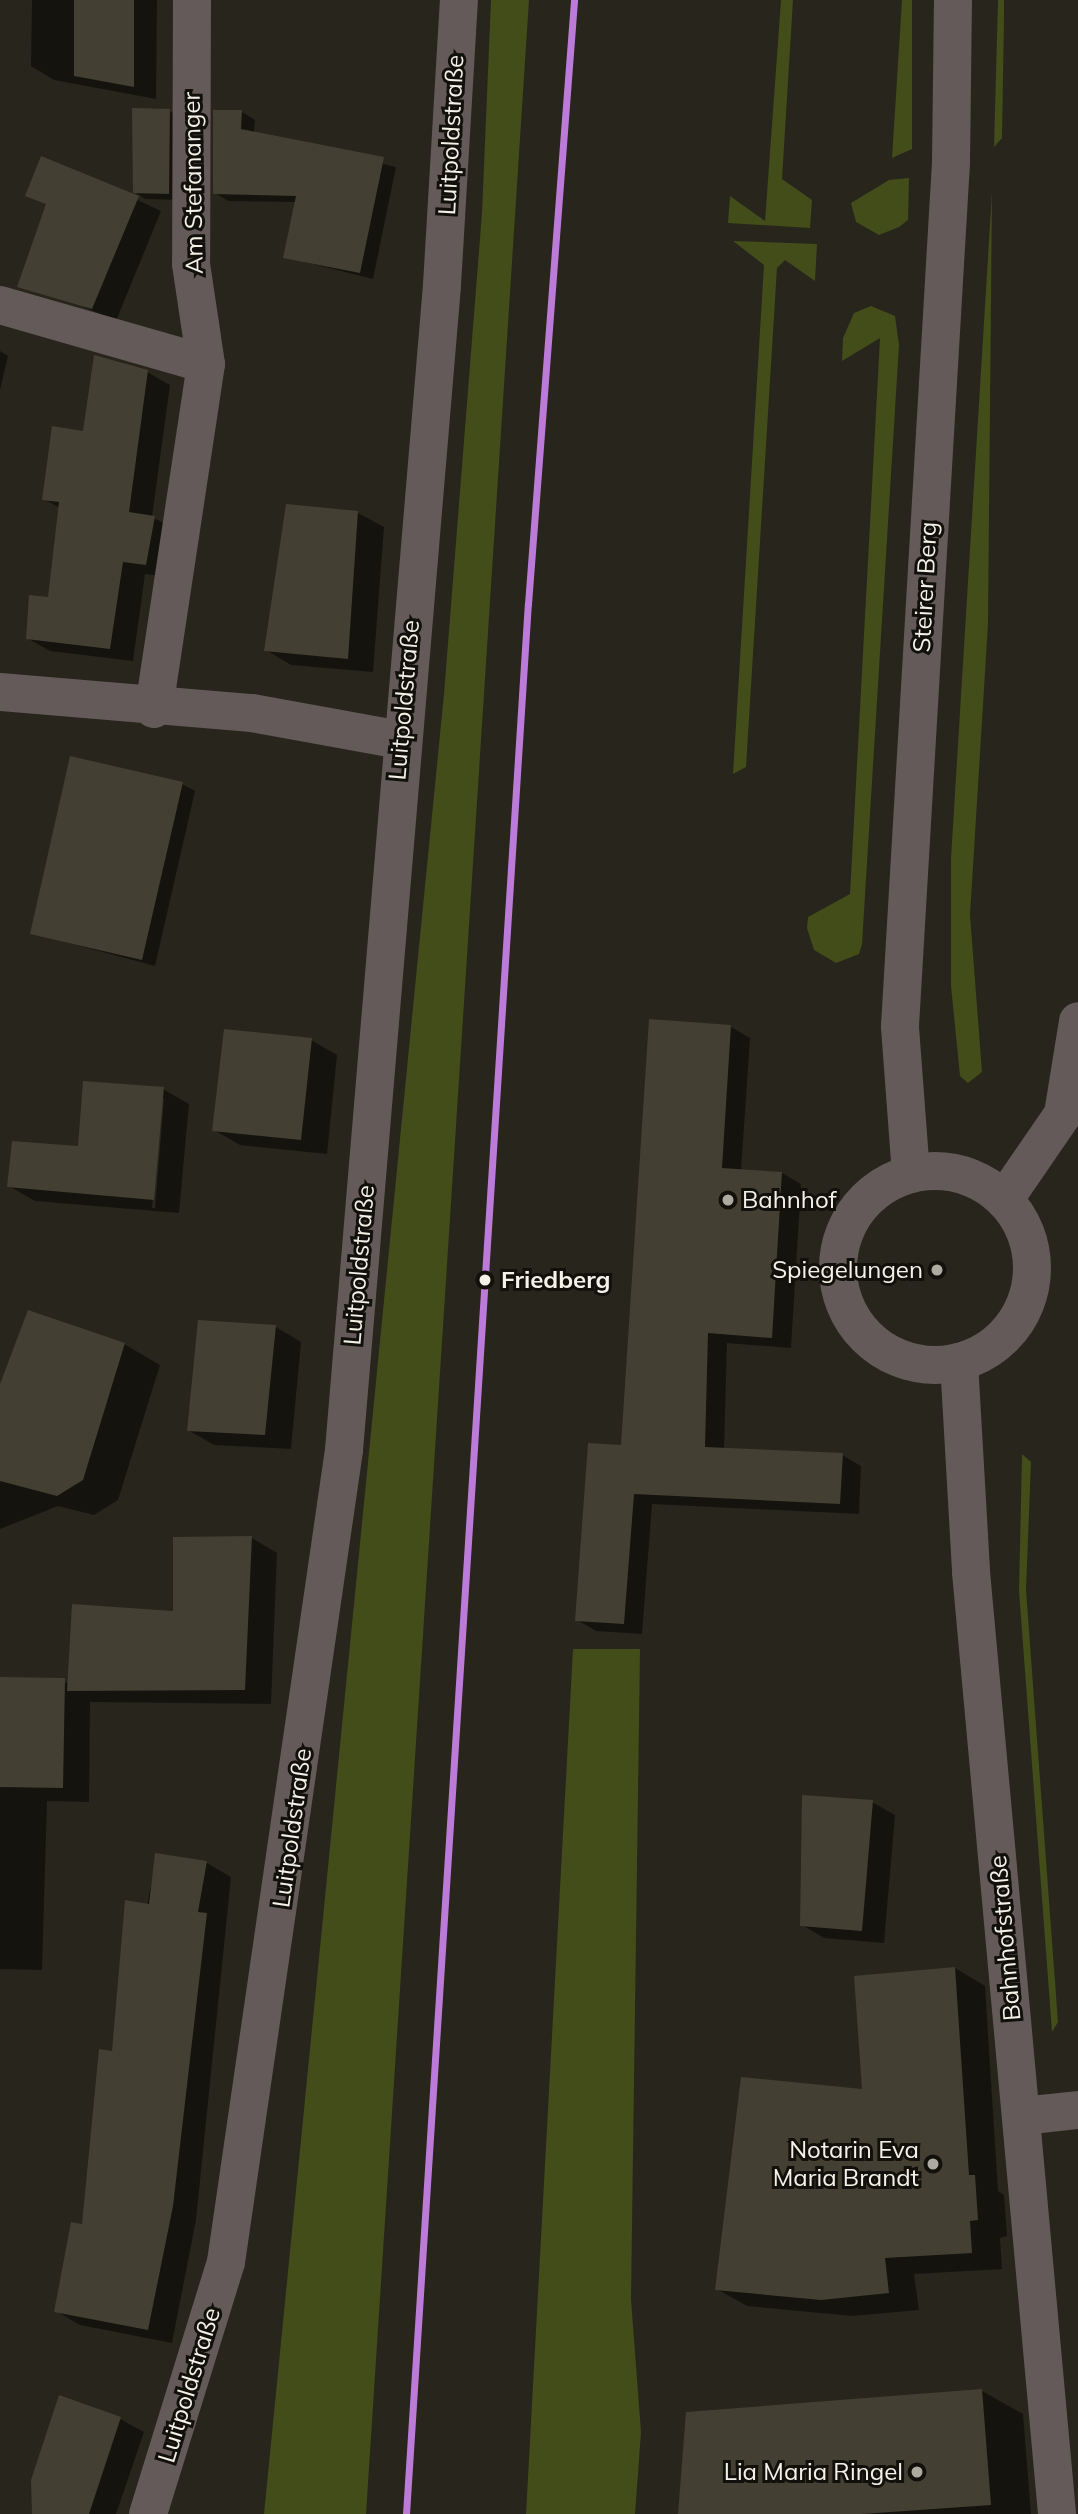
<!DOCTYPE html>
<html>
<head>
<meta charset="utf-8">
<style>
  body { margin:0 }
  #map { position:relative; width:1078px; height:2514px; overflow:hidden; background:#28251c; font-family:Mulish,sans-serif }
  div>[style] { position:absolute }
  .green>* { inset:0; background:#424d19 }
  .shadow>* { inset:0; background:#0007 }
  .building>* { inset:0; background:#433f33 }
  .minor>* { height:38px; margin:-19px; padding:0 19px; transform-origin:19px; border-radius:19px; background:#645a59 }
  .minor>.ring { margin:-19px; padding:0; box-sizing:content-box; background:none; border:38px solid #645a59; border-radius:50% }
  .rail-1>* { height:7px; margin:-3.5px; padding:0 3.5px; transform-origin:3.5px; border-radius:3.5px; background:#bd7bd9 }
  .dots>* { width:19px; height:19px; translate:-50% -50%; box-sizing:border-box; border:4px solid #12100a; border-radius:50% }
  span { translate:-50% -50%; white-space:nowrap; text-align:center; line-height:1.15; -webkit-text-stroke:6px #12100a; paint-order:stroke }
  .street-label { font-size:24px; color:#f4f1e8 }
  .poi-label { font-size:24px; color:#f4f1e8 }
  .left { translate:0 -50%; text-align:left }
  .right { translate:-100% -50%; text-align:right }
  .stop-label { font-size:24px; color:#f4f1e8; font-weight:700 }
</style>
</head>
<body>
<div id="map">
  <div class="green">
    <i style="clip-path:polygon(491px 0,529px 0,366px 2514px,264px 2514px,444px 694px,482px 213px)"></i>
    <i style="clip-path:polygon(781px 0,793px 0,782px 179px,812px 200px,810px 228px,728px 223px,730px 196px,765px 221px)"></i>
    <i style="clip-path:polygon(902px 0,912px 0,912px 149px,892px 158px)"></i>
    <i style="clip-path:polygon(998px 0,1004px 0,1004px 18px,1002px 138px,994px 147px)"></i>
    <i style="clip-path:polygon(909px 178px,908px 220px,899px 227px,879px 235px,856px 222px,851px 203px,889px 180px)"></i>
    <i style="clip-path:polygon(992px 192px,988px 624px,970px 915px,982px 1072px,968px 1083px,960px 1076px,951px 986px,951px 858px)"></i>
    <i style="clip-path:polygon(733px 241px,817px 244px,815px 281px,785px 260px,777px 268px,746px 767px,733px 774px,764px 265px)"></i>
    <i style="clip-path:polygon(871px 306px,895px 316px,899px 345px,862px 944px,859px 954px,836px 963px,814px 950px,807px 928px,808px 917px,850px 894px,880px 338px,842px 361px,843px 338px,854px 313px)"></i>
    <i style="clip-path:polygon(1022px 1454px,1031px 1462px,1026px 1590px,1058px 2022px,1052px 2032px,1019px 1591px)"></i>
    <i style="clip-path:polygon(573px 1649px,640px 1649px,631px 2299px,641px 2432px,635px 2514px,526px 2514px)"></i>
  </div>
  <div class="shadow">
    <i style="clip-path:polygon(32px 0,157px 0,156px 99px,54px 80px,31px 66px)"></i>
    <i style="clip-path:polygon(169px 111px,182px 118px,182px 200px,145px 199px,135px 192px)"></i>
    <i style="clip-path:polygon(242px 112px,255px 120px,254px 133px,396px 167px,373px 279px,285px 257px,296px 202px,228px 201px,215px 193px)"></i>
    <i style="clip-path:polygon(89px 177px,161px 211px,116px 321px,71px 301px)"></i>
    <i style="clip-path:polygon(0 351px,8px 356px,0 390px)"></i>
    <i style="clip-path:polygon(147px 372px,170px 385px,152px 517px,177px 530px,169px 577px,145px 574px,133px 661px,50px 651px,27px 638px,50px 598px,60px 508px,44px 499px,84px 433px)"></i>
    <i style="clip-path:polygon(288px 506px,358px 513px,384px 527px,373px 672px,291px 665px,266px 650px)"></i>
    <i style="clip-path:polygon(182px 784px,195px 791px,155px 966px,32px 933px)"></i>
    <i style="clip-path:polygon(651px 1021px,731px 1027px,750px 1038px,741px 1171px,782px 1173px,801px 1184px,791px 1348px,727px 1343px,724px 1450px,842px 1455px,861px 1466px,859px 1514px,652px 1504px,642px 1634px,596px 1631px,577px 1620px,623px 1447px)"></i>
    <i style="clip-path:polygon(311px 1040px,337px 1055px,327px 1154px,240px 1145px,214px 1130px)"></i>
    <i style="clip-path:polygon(evenodd,163px 1089px,189px 1104px,179px 1213px,35px 1201px,9px 1186px,79px 1148px,163px 1089px,161px 1099px,164px 1099px,155px 1208px,152px 1208px,161px 1099px)"></i>
    <i style="clip-path:polygon(276px 1327px,301px 1342px,291px 1449px,214px 1445px,188px 1430px)"></i>
    <i style="clip-path:polygon(124px 1344px,160px 1365px,118px 1500px,94px 1515px,58px 1506px,0 1529px,0 1400px)"></i>
    <i style="clip-path:polygon(252px 1538px,277px 1553px,271px 1704px,90px 1702px,89px 1802px,47px 1801px,42px 1970px,0 1969px,0 1679px,70px 1683px,175px 1613px)"></i>
    <i style="clip-path:polygon(872px 1802px,895px 1815px,884px 1943px,824px 1938px,802px 1925px)"></i>
    <i style="clip-path:polygon(157px 1855px,207px 1863px,231px 1877px,196px 2220px,172px 2343px,80px 2325px,56px 2311px,83px 2227px)"></i>
    <i style="clip-path:polygon(955px 1968px,985px 1986px,998px 2191px,1004px 2195px,1007px 2236px,1000px 2238px,1002px 2269px,914px 2274px,919px 2310px,852px 2316px,747px 2306px,717px 2289px)"></i>
    <i style="clip-path:polygon(982px 2391px,1023px 2414px,1031px 2514px,679px 2514px)"></i>
    <i style="clip-path:polygon(120px 2419px,144px 2432px,116px 2514px,33px 2514px)"></i>
  </div>
  <div class="building">
    <i style="clip-path:polygon(74px 0,134px 0,134px 87px,74px 76px)"></i>
    <i style="clip-path:polygon(132px 108px,170px 109px,169px 194px,133px 193px)"></i>
    <i style="clip-path:polygon(213px 110px,242px 110px,241px 129px,384px 157px,360px 273px,283px 258px,296px 196px,213px 194px)"></i>
    <i style="clip-path:polygon(41px 156px,139px 196px,92px 309px,17px 287px,46px 204px,25px 196px)"></i>
    <i style="clip-path:polygon(94px 355px,148px 370px,129px 512px,155px 516px,146px 565px,123px 562px,110px 649px,26px 639px,29px 595px,48px 597px,59px 502px,42px 500px,52px 426px,83px 431px)"></i>
    <i style="clip-path:polygon(286px 504px,358px 511px,348px 659px,264px 651px)"></i>
    <i style="clip-path:polygon(70px 756px,183px 782px,142px 960px,30px 934px)"></i>
    <i style="clip-path:polygon(649px 1019px,731px 1025px,722px 1168px,782px 1172px,772px 1338px,708px 1333px,705px 1447px,843px 1453px,840px 1504px,634px 1494px,624px 1624px,575px 1621px,588px 1443px,621px 1445px)"></i>
    <i style="clip-path:polygon(224px 1029px,312px 1038px,301px 1140px,212px 1131px)"></i>
    <i style="clip-path:polygon(83px 1081px,164px 1087px,154px 1200px,7px 1187px,12px 1141px,78px 1146px)"></i>
    <i style="clip-path:polygon(28px 1310px,125px 1343px,83px 1480px,57px 1496px,0 1481px,0 1384px)"></i>
    <i style="clip-path:polygon(198px 1320px,276px 1325px,265px 1435px,187px 1431px)"></i>
    <i style="clip-path:polygon(252px 1536px,245px 1690px,67px 1691px,72px 1604px,173px 1611px,173px 1537px)"></i>
    <i style="clip-path:polygon(0 1677px,65px 1678px,63px 1788px,0 1787px)"></i>
    <i style="clip-path:polygon(802px 1795px,873px 1800px,862px 1931px,800px 1926px)"></i>
    <i style="clip-path:polygon(155px 1853px,207px 1861px,198px 1912px,207px 1913px,173px 2206px,148px 2330px,54px 2312px,71px 2222px,82px 2224px,99px 2049px,112px 2051px,125px 1900px,149px 1904px)"></i>
    <i style="clip-path:polygon(955px 1967px,969px 2175px,975px 2175px,978px 2220px,970px 2221px,972px 2253px,885px 2258px,889px 2293px,821px 2300px,715px 2290px,741px 2077px,862px 2089px,854px 1976px)"></i>
    <i style="clip-path:polygon(982px 2389px,991px 2505px,862px 2514px,678px 2514px,686px 2412px)"></i>
    <i style="clip-path:polygon(59px 2395px,121px 2417px,89px 2514px,32px 2514px,31px 2480px)"></i>
  </div>
  <div class="minor">
    <i style="left:192px;top:0;width:264px;rotate:90.2deg"></i>
    <i style="left:191px;top:264px;width:101px;rotate:81.5deg"></i>
    <i style="left:0;top:305px;width:214px;rotate:16deg"></i>
    <i style="left:206px;top:364px;width:349px;rotate:98.6deg"></i>
    <i style="left:0;top:692px;width:253px;rotate:4.8deg"></i>
    <i style="left:252px;top:713px;width:151px;rotate:10.3deg"></i>
    <i class="ring" style="left:838px;top:1171px;width:156px;height:156px"></i>
    <i style="left:911px;top:1174px;width:148px;rotate:-94.3deg"></i>
    <i style="left:900px;top:1026px;width:866px;rotate:-86.62deg"></i>
    <i style="left:951px;top:162px;width:162px;rotate:-89.3deg"></i>
    <i style="left:1004px;top:1200px;width:104px;rotate:-55.5deg"></i>
    <i style="left:1063px;top:1114px;width:94px;rotate:-80.8deg"></i>
    <i style="left:959px;top:1362px;width:210px;rotate:86.7deg"></i>
    <i style="left:971px;top:1572px;width:946px;rotate:84.78deg"></i>
    <i style="left:1022px;top:2116px;width:56px;rotate:-6.1deg"></i>
    <i style="left:148px;top:2514px;width:264px;rotate:-72.8deg"></i>
    <i style="left:226px;top:2262px;width:821px;rotate:-81.73deg"></i>
    <i style="left:344px;top:1450px;width:1169px;rotate:-85.19deg"></i>
    <i style="left:442px;top:285px;width:286px;rotate:-86.6deg"></i>
  </div>
  <div class="rail-1">
    <i style="left:406px;top:2514px;width:1914px;rotate:-86.35deg"></i>
    <i style="left:528px;top:604px;width:606px;rotate:-85.64deg"></i>
  </div>
  <div class="dots">
    <i style="left:728px;top:1200px;background:#adaaa1"></i>
    <i style="left:937px;top:1270px;background:#adaaa1"></i>
    <i style="left:485px;top:1280px;background:#f4f1e8"></i>
    <i style="left:933px;top:2164px;background:#adaaa1"></i>
    <i style="left:917px;top:2472px;background:#adaaa1"></i>
  </div>
  <div class="street-label">
    <span style="left:451px;top:135px;rotate:-87deg">Luitpoldstraße</span>
    <span style="left:193px;top:183px;rotate:-91deg">Am Stefananger</span>
    <span style="left:925px;top:587px;rotate:-87deg">Steirer Berg</span>
    <span style="left:404px;top:700px;rotate:-85deg">Luitpoldstraße</span>
    <span style="left:359px;top:1265px;rotate:-85deg">Luitpoldstraße</span>
    <span style="left:292px;top:1828px;rotate:-82deg">Luitpoldstraße</span>
    <span style="left:1005px;top:1938px;rotate:-95deg">Bahnhofstraße</span>
    <span style="left:189px;top:2385px;rotate:-73deg">Luitpoldstraße</span>
  </div>
  <div class="poi-label">
    <span class="left" style="left:742px;top:1200px">Bahnhof</span>
    <span class="right" style="left:923px;top:1270px">Spiegelungen</span>
    <span class="right" style="left:919px;top:2164px">Notarin Eva<br>Maria Brandt</span>
    <span class="right" style="left:903px;top:2472px">Lia Maria Ringel</span>
  </div>
  <div class="stop-label">
    <span class="left" style="left:501px;top:1280px">Friedberg</span>
  </div>
</div>
</body>
</html>
